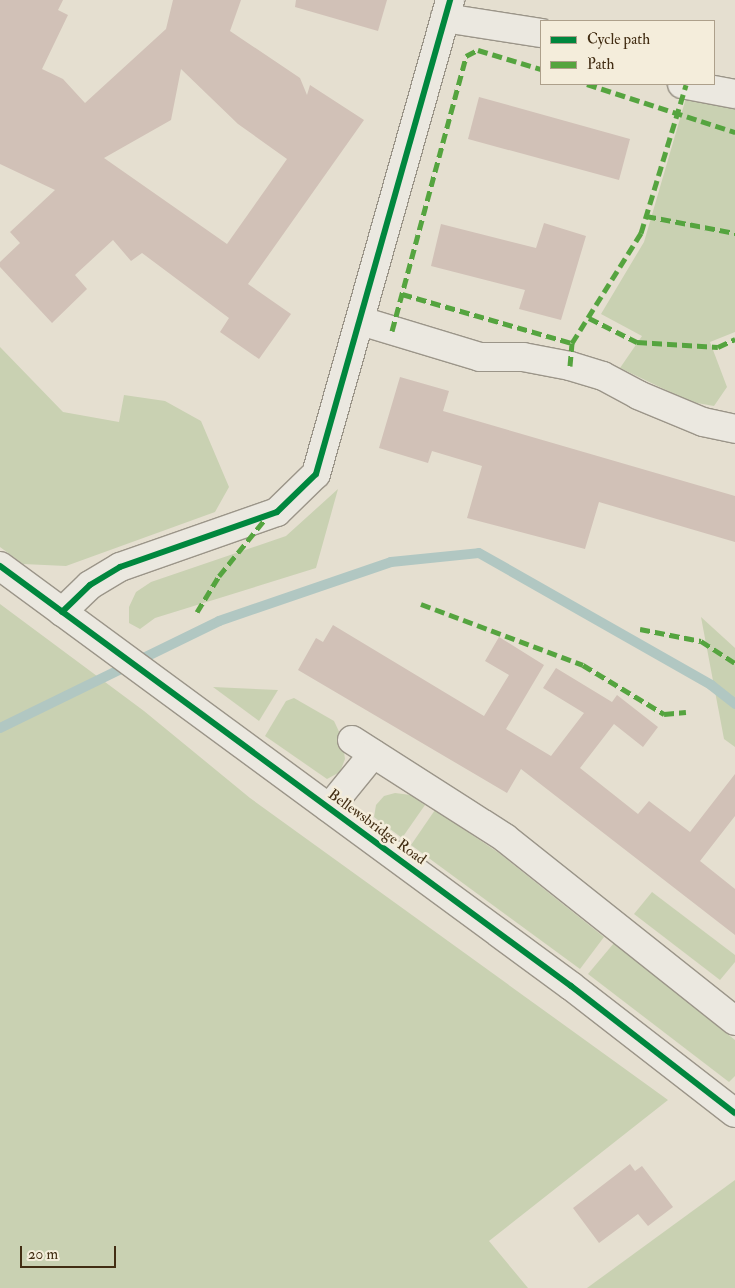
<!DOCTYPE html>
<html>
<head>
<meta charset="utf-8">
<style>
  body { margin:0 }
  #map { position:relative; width:735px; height:1288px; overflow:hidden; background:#e5dfd0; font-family:"IM FELL Double Pica",serif }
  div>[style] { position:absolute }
  .green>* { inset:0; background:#c9d1b2 }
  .stream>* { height:10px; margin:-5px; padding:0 5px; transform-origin:5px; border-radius:5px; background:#b1c7c2 }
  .building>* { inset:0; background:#d1c1b7 }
  .roads { filter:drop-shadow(1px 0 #9b9589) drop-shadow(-1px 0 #9b9589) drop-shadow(0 1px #9b9589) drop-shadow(0 -1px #9b9589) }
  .minor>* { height:28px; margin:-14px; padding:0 14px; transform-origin:14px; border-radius:14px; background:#ebe8e0 }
  .quiet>* { height:5px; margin-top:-2.5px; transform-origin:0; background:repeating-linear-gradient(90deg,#55a43f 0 10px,transparent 0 15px) }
  .cycleway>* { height:6px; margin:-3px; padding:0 3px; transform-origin:3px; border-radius:3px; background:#00873e }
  span { translate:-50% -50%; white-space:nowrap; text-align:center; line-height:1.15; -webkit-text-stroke:5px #f4eddb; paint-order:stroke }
  .street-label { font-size:15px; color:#422d13 }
  .legend { position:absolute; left:540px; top:20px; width:175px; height:65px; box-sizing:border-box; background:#f4eddb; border:1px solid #ada08b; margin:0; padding:6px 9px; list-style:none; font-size:15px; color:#422d13 }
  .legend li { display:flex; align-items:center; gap:10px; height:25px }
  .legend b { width:25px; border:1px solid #ada08b }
  .scale { position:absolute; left:20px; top:1246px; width:96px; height:22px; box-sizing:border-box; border:2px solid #422d13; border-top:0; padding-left:6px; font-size:15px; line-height:18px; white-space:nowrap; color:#422d13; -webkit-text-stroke:4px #f4eddb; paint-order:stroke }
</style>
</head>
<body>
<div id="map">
  <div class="green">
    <i style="clip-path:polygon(686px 98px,735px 109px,735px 332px,710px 342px,727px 387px,714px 406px,691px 402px,620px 368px,642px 336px,601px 314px,644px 242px)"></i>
    <i style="clip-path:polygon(0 347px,63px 412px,119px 422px,124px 395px,165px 401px,201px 421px,229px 487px,215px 512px,66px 566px,23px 564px,0 547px)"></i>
    <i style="clip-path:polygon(338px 489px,316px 568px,155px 618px,140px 629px,129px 623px,129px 607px,136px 592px,151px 582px,286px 536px)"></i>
    <i style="clip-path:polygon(0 604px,144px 711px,250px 798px,668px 1100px,489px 1241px,528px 1288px,0 1288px)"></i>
    <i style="clip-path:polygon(701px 617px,735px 648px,735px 747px,724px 739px)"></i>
    <i style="clip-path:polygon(213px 687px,278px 690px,259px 721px)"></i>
    <i style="clip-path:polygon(294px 698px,334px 721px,342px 738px,345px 759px,340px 772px,327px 779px,265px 736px,286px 701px)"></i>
    <i style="clip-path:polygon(395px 793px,411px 795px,425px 805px,402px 838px,374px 817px,376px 805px,384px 796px)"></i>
    <i style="clip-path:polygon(435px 810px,499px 853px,604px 937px,580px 969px,411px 845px)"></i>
    <i style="clip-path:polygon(652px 892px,735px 955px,735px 962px,720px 980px,634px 914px)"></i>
    <i style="clip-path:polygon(614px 943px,735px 1040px,735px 1076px,729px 1082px,588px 974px)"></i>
    <i style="clip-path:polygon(735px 1180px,735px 1288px,587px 1288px)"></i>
  </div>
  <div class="stream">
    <i style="left:0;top:728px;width:244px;rotate:-26deg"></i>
    <i style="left:219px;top:621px;width:182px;rotate:-18.9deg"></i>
    <i style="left:391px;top:562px;width:88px;rotate:-5.8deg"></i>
    <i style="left:479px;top:553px;width:267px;rotate:29.6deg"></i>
    <i style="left:711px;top:685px;width:31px;rotate:38deg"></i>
  </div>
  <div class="building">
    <i style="clip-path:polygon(evenodd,0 0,63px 0,58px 10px,68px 15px,42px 69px,63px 79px,85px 103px,166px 29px,173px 0,241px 0,230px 31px,300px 78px,307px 95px,310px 85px,364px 120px,248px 284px,291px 314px,259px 359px,220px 332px,229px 318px,142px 253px,131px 261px,113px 240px,75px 275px,87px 289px,52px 323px,0 267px,0 262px,20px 243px,10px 232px,55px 190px,0 164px,0 0,181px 69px,238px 124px,287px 159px,227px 244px,104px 158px,171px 120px,181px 69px)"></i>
    <i style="clip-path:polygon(296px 0,387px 0,378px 31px,295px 7px)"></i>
    <i style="clip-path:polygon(479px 97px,630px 139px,619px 180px,468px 139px)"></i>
    <i style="clip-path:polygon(544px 223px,586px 236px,561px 320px,519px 309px,525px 290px,431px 266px,441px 224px,536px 248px)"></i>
    <i style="clip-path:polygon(400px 377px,449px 391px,443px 411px,735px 496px,735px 542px,599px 502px,585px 549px,467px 518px,482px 466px,432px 451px,428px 463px,379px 448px)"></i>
    <i style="clip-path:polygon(333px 625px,484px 716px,509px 675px,485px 661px,499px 637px,544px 665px,506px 729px,551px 756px,584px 713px,543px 688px,556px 668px,612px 702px,617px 695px,658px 727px,643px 747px,614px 724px,580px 768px,638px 814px,649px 801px,690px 832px,735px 774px,735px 816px,700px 861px,735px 889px,735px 935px,521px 769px,507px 793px,298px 670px,316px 638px,323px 642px)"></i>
    <i style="clip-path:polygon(630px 1164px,635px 1171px,642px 1166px,673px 1207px,648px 1226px,638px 1214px,599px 1243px,573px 1208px)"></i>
  </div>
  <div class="roads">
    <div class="minor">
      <i style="left:445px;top:18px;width:97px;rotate:8.9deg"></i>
      <i style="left:682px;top:84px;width:54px;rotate:10.7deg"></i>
      <i style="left:361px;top:321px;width:124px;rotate:16.8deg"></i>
      <i style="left:480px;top:357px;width:43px"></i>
      <i style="left:523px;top:357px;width:48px;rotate:10.8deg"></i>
      <i style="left:570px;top:366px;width:34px;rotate:17deg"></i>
      <i style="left:603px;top:376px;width:40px;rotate:28deg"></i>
      <i style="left:638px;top:395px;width:70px;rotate:22.6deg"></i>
      <i style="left:703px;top:422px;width:33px;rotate:12deg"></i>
      <i style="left:0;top:566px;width:709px;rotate:36.34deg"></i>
      <i style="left:571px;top:986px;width:207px;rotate:37.8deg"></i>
      <i style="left:62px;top:612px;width:39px;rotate:-44deg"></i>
      <i style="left:90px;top:585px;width:35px;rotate:-31deg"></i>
      <i style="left:120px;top:567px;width:166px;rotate:-19.3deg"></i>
      <i style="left:277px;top:512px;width:54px;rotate:-44.3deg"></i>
      <i style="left:316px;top:474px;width:493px;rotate:-74.2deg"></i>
      <i style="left:352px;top:740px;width:182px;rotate:32.6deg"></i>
      <i style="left:505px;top:838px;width:294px;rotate:38.5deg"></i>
      <i style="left:329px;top:808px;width:70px;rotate:-50.8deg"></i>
    </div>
  </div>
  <div class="quiet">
    <i style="left:587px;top:84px;width:156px;rotate:18deg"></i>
    <i style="left:646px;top:216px;width:91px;rotate:10.8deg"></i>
    <i style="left:402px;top:294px;width:177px;rotate:16.1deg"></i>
    <i style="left:589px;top:318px;width:54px;rotate:26.6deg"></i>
    <i style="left:637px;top:342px;width:81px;rotate:3.5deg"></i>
    <i style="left:718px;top:347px;width:19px;rotate:-25deg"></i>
    <i style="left:392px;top:331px;width:285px;rotate:-74.9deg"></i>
    <i style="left:466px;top:56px;width:13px;rotate:-27deg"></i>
    <i style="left:478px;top:50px;width:66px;rotate:16.8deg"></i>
    <i style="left:570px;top:366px;width:23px;rotate:-85deg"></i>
    <i style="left:572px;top:343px;width:130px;rotate:-57.9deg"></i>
    <i style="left:641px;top:233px;width:155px;rotate:-73.1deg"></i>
    <i style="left:421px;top:604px;width:173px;rotate:20.6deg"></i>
    <i style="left:583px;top:665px;width:95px;rotate:31.2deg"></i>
    <i style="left:664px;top:714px;width:22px;rotate:-5deg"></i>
    <i style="left:197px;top:612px;width:42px;rotate:-58.6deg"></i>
    <i style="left:219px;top:576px;width:75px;rotate:-51deg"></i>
    <i style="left:640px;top:629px;width:62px;rotate:11.1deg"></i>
    <i style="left:701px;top:641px;width:40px;rotate:32.9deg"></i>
  </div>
  <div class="cycleway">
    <i style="left:0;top:566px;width:709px;rotate:36.34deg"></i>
    <i style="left:571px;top:986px;width:207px;rotate:37.8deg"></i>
    <i style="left:62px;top:612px;width:39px;rotate:-44deg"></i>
    <i style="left:90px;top:585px;width:35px;rotate:-31deg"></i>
    <i style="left:120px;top:567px;width:166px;rotate:-19.3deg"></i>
    <i style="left:277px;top:512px;width:54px;rotate:-44.3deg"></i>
    <i style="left:316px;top:474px;width:493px;rotate:-74.2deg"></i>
  </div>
  <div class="street-label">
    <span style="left:377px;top:827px;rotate:36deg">Bellewsbridge Road</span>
  </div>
  <ul class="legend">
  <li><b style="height:6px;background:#00873e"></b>Cycle path</li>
  <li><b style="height:6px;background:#55a43f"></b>Path</li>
  </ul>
  <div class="scale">20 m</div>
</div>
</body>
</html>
